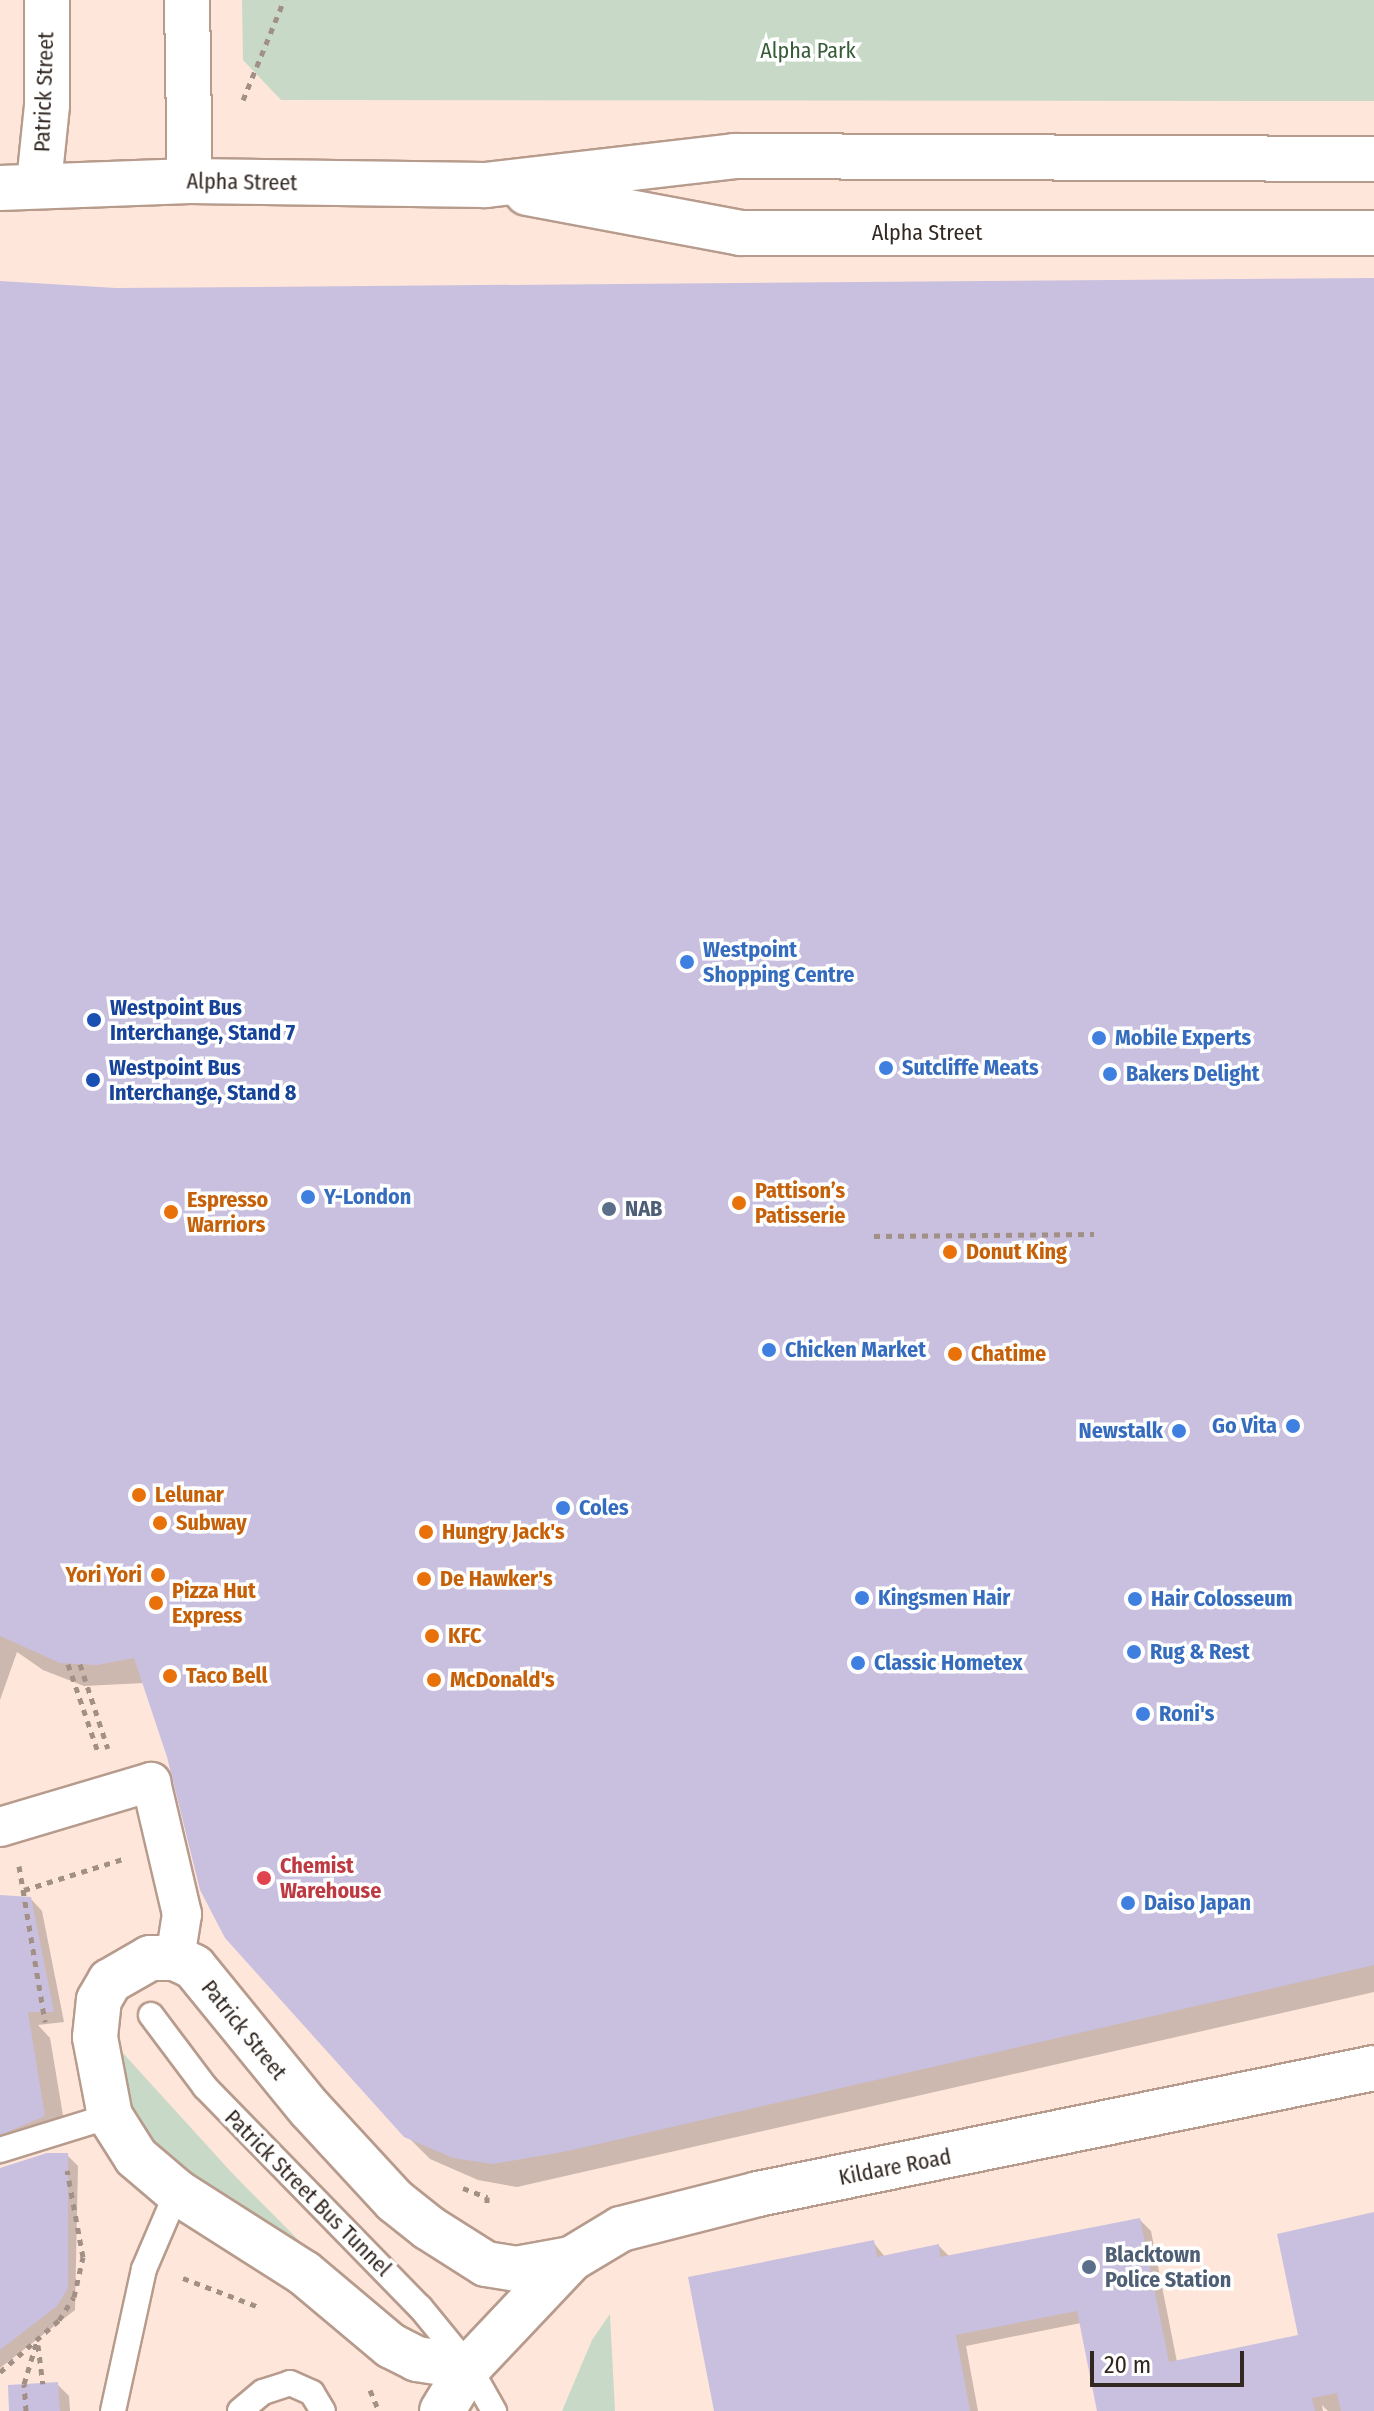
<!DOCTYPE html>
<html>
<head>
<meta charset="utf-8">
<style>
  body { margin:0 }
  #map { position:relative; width:1374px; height:2411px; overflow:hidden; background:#ffe6da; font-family:"Fira Sans Condensed",sans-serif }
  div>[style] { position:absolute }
  .green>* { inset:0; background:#c8dac7 }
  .shadow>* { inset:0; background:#0003 }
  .building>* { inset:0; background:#c9c0df }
  .path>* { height:5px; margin-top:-2.5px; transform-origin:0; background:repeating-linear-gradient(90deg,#a29086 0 6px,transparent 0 12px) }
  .roads { filter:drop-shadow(2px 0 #b79b8c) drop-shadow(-2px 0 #b79b8c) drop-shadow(0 2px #b79b8c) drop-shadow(0 -2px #b79b8c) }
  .service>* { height:24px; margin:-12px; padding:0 12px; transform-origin:12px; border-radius:12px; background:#fff }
  .pedestrian>* { height:38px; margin:-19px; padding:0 19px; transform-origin:19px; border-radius:19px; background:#fff }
  .minor>* { height:44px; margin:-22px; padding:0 22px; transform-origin:22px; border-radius:22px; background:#fff }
  .tertiary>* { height:44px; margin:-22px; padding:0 22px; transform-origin:22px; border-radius:22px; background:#fff }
  .dots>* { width:22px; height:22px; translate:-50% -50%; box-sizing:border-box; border:4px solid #fff; border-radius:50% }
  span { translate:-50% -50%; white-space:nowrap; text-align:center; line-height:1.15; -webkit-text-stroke:7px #fff; paint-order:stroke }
  .park-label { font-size:22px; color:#365b37 }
  .street-label { font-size:22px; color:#322721 }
  .shop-label { font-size:22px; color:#366cbe; font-weight:700 }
  .left { translate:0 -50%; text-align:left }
  .right { translate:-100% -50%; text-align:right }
  .transit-label { font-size:22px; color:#164399; font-weight:700 }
  .food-label { font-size:22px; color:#c56008; font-weight:700 }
  .service-label { font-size:22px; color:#4e5e75; font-weight:700 }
  .health-label { font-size:22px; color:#be3a42; font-weight:700 }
  .scale { position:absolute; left:1090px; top:2351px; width:154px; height:36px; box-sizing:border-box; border:4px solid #322721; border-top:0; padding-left:10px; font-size:24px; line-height:28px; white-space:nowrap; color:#322721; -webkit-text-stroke:6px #fff; paint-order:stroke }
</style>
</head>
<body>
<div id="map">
  <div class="green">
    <i style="clip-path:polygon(242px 0,1374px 0,1374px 101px,281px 100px,243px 60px)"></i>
    <i style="clip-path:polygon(122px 2052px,233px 2174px,362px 2304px,151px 2142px,133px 2112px)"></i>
    <i style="clip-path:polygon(610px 2314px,615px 2411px,562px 2411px,592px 2340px)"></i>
  </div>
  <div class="shadow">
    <i style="clip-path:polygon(1374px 280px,1374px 1992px,517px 2187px,478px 2180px,430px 2159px,406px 2135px,169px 1757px,145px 1683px,84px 1686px,43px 1670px,17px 1652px,0 1700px,0 283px,116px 290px)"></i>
    <i style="clip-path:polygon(0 1897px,31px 1899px,42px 1911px,64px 2022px,38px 2025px,50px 2038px,67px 2139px,0 2165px)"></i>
    <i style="clip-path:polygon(67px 2155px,78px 2166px,75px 2310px,0 2368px,0 2170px)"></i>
    <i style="clip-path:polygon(1374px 2214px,1374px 2411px,1328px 2411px,1322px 2405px,1323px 2411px,1099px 2411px,1081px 2323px,966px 2346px,978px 2411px,717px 2411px,873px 2242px,885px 2257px,939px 2246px,950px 2257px,1140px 2220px,1151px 2231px,1177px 2362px,1298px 2338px)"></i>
    <i style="clip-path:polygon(58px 2385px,69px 2396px,70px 2411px,11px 2411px)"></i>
  </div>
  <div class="building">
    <i style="clip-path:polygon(1374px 278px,1374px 1965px,568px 2151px,493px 2164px,453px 2158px,404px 2137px,225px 1938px,200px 1890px,167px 1757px,134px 1658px,97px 1665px,60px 1663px,0 1636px,0 281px,116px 288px)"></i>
    <i style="clip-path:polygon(0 1895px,31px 1897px,54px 2012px,28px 2012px,45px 2116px,0 2135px)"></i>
    <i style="clip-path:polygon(47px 2153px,68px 2153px,68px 2288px,57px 2306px,0 2350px,0 2168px)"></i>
    <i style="clip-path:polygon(1374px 2212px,1374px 2411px,1341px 2411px,1337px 2393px,1312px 2398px,1315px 2411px,1097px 2411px,1077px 2311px,956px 2335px,970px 2411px,714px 2411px,688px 2277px,874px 2240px,877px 2257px,939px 2244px,940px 2257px,1140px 2218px,1169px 2362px,1298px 2335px,1277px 2234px)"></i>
    <i style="clip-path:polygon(58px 2382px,60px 2411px,9px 2411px,8px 2385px)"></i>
  </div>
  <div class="path">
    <i style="left:243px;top:100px;width:108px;rotate:-67.7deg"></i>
    <i style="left:874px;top:1236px;width:220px;rotate:-0.5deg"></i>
    <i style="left:68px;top:1664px;width:93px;rotate:71.2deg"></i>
    <i style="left:80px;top:1664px;width:89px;rotate:71.8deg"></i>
    <i style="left:19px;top:1866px;width:158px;rotate:80.5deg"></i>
    <i style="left:24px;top:1890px;width:104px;rotate:-17.4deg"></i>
    <i style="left:463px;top:2188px;width:26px;rotate:21deg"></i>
    <i style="left:487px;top:2197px;width:8px;rotate:90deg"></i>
    <i style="left:183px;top:2278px;width:81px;rotate:20.9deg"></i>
    <i style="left:38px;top:2345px;width:39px;rotate:83deg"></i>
    <i style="left:0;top:2372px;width:79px;rotate:-41.4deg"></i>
    <i style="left:59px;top:2320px;width:27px;rotate:-57deg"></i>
    <i style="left:74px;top:2297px;width:41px;rotate:-77.3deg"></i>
    <i style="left:83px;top:2257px;width:88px;rotate:-100.4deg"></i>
    <i style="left:370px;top:2390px;width:23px;rotate:67deg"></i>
    <i style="left:26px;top:2411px;width:27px;rotate:-94deg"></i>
    <i style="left:24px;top:2384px;width:45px;rotate:-73.2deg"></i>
  </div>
  <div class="roads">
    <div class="service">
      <i style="left:151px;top:2015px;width:90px;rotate:53.1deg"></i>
      <i style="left:205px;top:2087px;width:308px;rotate:45.7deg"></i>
      <i style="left:420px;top:2307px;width:77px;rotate:50.8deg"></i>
      <i style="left:469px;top:2367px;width:51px;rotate:60.4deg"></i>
      <i style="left:0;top:2150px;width:115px;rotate:-17.2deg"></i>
      <i style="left:113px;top:2411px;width:145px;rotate:-77.7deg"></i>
      <i style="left:144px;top:2269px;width:84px;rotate:-66.8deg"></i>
      <i style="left:240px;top:2411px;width:30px;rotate:-40deg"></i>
      <i style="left:263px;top:2392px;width:28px;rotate:-18deg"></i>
      <i style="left:290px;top:2383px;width:24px;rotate:24deg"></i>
      <i style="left:312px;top:2393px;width:21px;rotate:59deg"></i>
    </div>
    <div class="pedestrian">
      <i style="left:0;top:1827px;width:158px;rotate:-16.6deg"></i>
      <i style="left:151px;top:1782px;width:136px;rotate:76.8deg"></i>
      <i style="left:182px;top:1914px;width:45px;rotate:99deg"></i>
    </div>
    <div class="minor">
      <i style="left:187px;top:0;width:181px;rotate:89.1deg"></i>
      <i style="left:39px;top:183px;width:78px;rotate:-84.1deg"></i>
      <i style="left:47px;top:105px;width:105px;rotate:-90deg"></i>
      <i style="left:0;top:188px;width:190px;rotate:-2.1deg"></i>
      <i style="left:190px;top:181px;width:295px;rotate:0.8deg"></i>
      <i style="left:485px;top:185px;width:251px;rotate:-6.6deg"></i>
      <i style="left:734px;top:156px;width:640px;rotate:0.27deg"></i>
      <i style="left:527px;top:193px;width:217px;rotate:10.6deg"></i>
      <i style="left:740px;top:233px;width:634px"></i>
      <i style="left:442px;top:2411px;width:52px;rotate:-58.5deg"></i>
      <i style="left:469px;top:2367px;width:53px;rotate:-171.3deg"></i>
      <i style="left:417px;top:2359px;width:29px;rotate:-153deg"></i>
      <i style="left:391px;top:2346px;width:114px;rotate:-140deg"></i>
      <i style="left:304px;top:2273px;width:151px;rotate:-147.5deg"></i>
      <i style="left:177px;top:2192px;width:54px;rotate:-139.5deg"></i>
      <i style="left:136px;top:2157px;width:49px;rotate:-122.4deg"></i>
      <i style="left:110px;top:2116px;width:80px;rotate:-100.8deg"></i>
      <i style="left:95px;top:2037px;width:37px;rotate:-84deg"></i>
      <i style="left:99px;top:2000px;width:22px;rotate:-60deg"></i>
      <i style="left:110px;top:1981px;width:46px;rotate:-29.9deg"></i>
      <i style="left:150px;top:1958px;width:25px"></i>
      <i style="left:175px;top:1958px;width:21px;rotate:25deg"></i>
      <i style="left:194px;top:1967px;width:183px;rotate:50.8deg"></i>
      <i style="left:310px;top:2109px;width:125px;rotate:47.3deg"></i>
      <i style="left:395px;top:2201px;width:43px;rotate:38.5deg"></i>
      <i style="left:429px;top:2228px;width:67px;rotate:32.3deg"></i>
      <i style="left:486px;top:2264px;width:30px;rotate:9deg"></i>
      <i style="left:516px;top:2269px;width:56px;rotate:-10.3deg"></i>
    </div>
    <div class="tertiary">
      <i style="left:469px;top:2367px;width:149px;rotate:-46.6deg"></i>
      <i style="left:571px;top:2259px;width:58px;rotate:-31deg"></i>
      <i style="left:621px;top:2229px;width:141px;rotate:-14.3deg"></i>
      <i style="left:758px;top:2194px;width:629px;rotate:-11.56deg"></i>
    </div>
  </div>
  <div class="dots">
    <i style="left:687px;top:962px;background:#3f7fe0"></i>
    <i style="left:94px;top:1020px;background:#1a4fb4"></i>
    <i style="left:1099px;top:1038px;background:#3f7fe0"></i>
    <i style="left:886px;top:1068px;background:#3f7fe0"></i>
    <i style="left:1110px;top:1074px;background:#3f7fe0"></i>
    <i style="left:93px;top:1080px;background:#1a4fb4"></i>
    <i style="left:308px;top:1197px;background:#3f7fe0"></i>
    <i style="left:739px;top:1203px;background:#e8710a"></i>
    <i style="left:609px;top:1209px;background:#5c6f8a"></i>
    <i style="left:171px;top:1212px;background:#e8710a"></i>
    <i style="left:950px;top:1252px;background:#e8710a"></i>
    <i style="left:769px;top:1350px;background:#3f7fe0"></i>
    <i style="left:955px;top:1354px;background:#e8710a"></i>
    <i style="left:1293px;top:1426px;background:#3f7fe0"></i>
    <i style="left:1179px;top:1431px;background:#3f7fe0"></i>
    <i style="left:139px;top:1495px;background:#e8710a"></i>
    <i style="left:563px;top:1508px;background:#3f7fe0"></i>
    <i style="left:160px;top:1523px;background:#e8710a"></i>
    <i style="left:426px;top:1532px;background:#e8710a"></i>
    <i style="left:158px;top:1575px;background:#e8710a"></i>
    <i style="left:424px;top:1579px;background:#e8710a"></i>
    <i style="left:862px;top:1598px;background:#3f7fe0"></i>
    <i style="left:1135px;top:1599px;background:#3f7fe0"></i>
    <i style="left:156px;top:1603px;background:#e8710a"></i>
    <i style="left:432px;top:1636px;background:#e8710a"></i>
    <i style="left:1134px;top:1652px;background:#3f7fe0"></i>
    <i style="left:858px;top:1663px;background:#3f7fe0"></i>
    <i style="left:170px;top:1676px;background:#e8710a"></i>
    <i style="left:434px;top:1680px;background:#e8710a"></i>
    <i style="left:1143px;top:1714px;background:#3f7fe0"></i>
    <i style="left:264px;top:1878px;background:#e0444e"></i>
    <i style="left:1128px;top:1903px;background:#3f7fe0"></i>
    <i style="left:1089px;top:2267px;background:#5c6f8a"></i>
  </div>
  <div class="park-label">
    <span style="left:808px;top:51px">Alpha Park</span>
  </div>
  <div class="street-label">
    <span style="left:44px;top:92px;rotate:-88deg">Patrick Street</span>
    <span style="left:242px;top:182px;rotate:1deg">Alpha Street</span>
    <span style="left:927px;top:233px">Alpha Street</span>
    <span style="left:244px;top:2030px;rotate:51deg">Patrick Street</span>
    <span style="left:895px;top:2167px;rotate:-11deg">Kildare Road</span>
    <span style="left:308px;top:2193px;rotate:45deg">Patrick Street Bus Tunnel</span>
  </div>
  <div class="shop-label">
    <span class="left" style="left:703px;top:962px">Westpoint<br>Shopping Centre</span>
    <span class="left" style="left:1115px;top:1038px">Mobile Experts</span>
    <span class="left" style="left:902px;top:1068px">Sutcliffe Meats</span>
    <span class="left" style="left:1126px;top:1074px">Bakers Delight</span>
    <span class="left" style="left:324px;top:1197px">Y-London</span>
    <span class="left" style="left:785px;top:1350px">Chicken Market</span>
    <span class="right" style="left:1277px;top:1426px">Go Vita</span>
    <span class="right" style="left:1163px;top:1431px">Newstalk</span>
    <span class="left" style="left:579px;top:1508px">Coles</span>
    <span class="left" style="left:878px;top:1598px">Kingsmen Hair</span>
    <span class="left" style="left:1151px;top:1599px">Hair Colosseum</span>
    <span class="left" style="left:1150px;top:1652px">Rug &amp; Rest</span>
    <span class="left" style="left:874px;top:1663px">Classic Hometex</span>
    <span class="left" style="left:1159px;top:1714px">Roni's</span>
    <span class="left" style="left:1144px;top:1903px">Daiso Japan</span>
  </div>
  <div class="transit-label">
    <span class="left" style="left:110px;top:1020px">Westpoint Bus<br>Interchange, Stand 7</span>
    <span class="left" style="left:109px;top:1080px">Westpoint Bus<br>Interchange, Stand 8</span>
  </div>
  <div class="food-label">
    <span class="left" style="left:755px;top:1203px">Pattison’s<br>Patisserie</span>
    <span class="left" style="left:187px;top:1212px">Espresso<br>Warriors</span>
    <span class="left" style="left:966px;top:1252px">Donut King</span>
    <span class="left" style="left:971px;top:1354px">Chatime</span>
    <span class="left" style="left:155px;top:1495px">Lelunar</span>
    <span class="left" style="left:176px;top:1523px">Subway</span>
    <span class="left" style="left:442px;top:1532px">Hungry Jack's</span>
    <span class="right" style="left:142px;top:1575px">Yori Yori</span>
    <span class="left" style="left:440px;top:1579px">De Hawker's</span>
    <span class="left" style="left:172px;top:1603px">Pizza Hut<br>Express</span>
    <span class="left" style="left:448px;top:1636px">KFC</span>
    <span class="left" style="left:186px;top:1676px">Taco Bell</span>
    <span class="left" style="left:450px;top:1680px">McDonald's</span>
  </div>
  <div class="service-label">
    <span class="left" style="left:625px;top:1209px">NAB</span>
    <span class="left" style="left:1105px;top:2267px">Blacktown<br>Police Station</span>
  </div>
  <div class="health-label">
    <span class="left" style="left:280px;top:1878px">Chemist<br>Warehouse</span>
  </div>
  <div class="scale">20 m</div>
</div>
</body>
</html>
